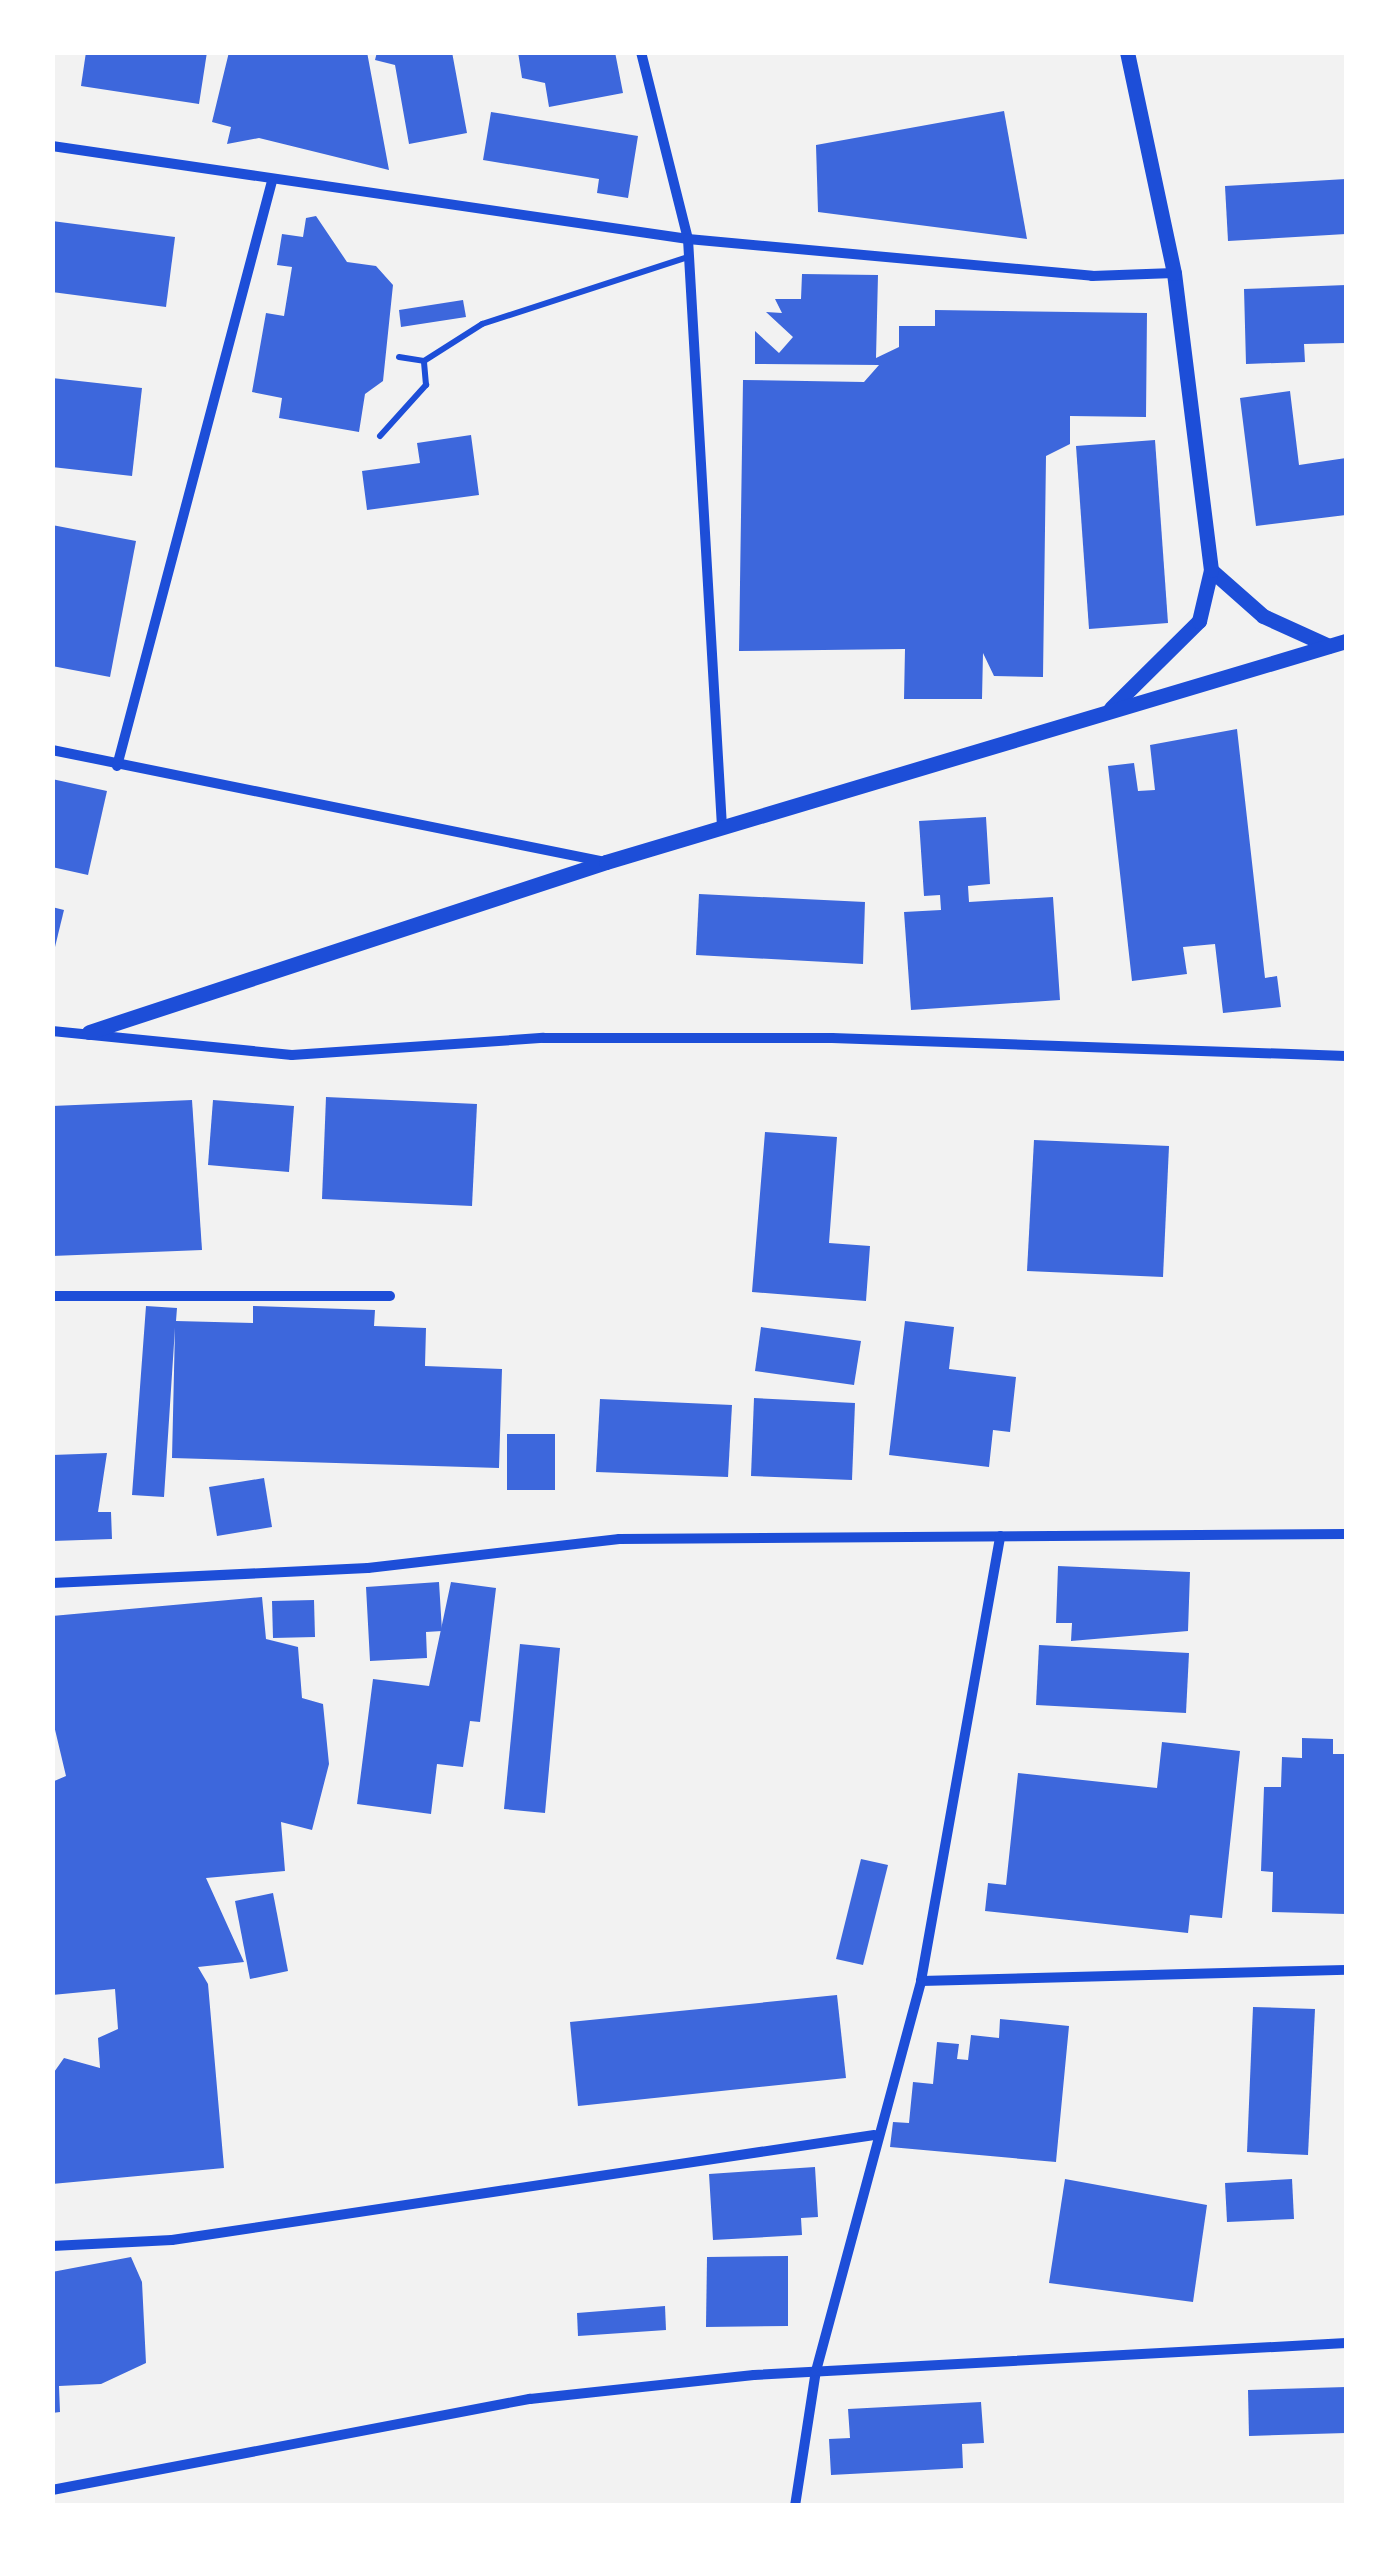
<!DOCTYPE html>
<html>
<head>
<meta charset="utf-8">
<style>
  body { margin:0 }
  #map { position:relative; width:1399px; height:2558px; overflow:hidden; background:#f2f2f2; font-family:Inter,sans-serif }
  div>[style] { position:absolute }
  .building>* { inset:0; background:#3d67dc }
  .service>* { height:6px; margin:-3px; padding:0 3px; transform-origin:3px; border-radius:3px; background:#1d4ed8 }
  .minor>* { height:10px; margin:-5px; padding:0 5px; transform-origin:5px; border-radius:5px; background:#1d4ed8 }
  .tertiary>* { height:15px; margin:-7.5px; padding:0 7.5px; transform-origin:7.5px; border-radius:7.5px; background:#1d4ed8 }
  span { translate:-50% -50%; white-space:nowrap; text-align:center; line-height:1.15; -webkit-text-stroke:8px #fff; paint-order:stroke }
  .frame { position:absolute; inset:0; border:55px solid #fff; pointer-events:none }
</style>
</head>
<body>
<div id="map">
  <div class="building">
    <i style="clip-path:polygon(86px 52px,207px 52px,199px 104px,81px 86px)"></i>
    <i style="clip-path:polygon(229px 52px,367px 52px,389px 170px,259px 138px,227px 144px,231px 127px,212px 122px)"></i>
    <i style="clip-path:polygon(377px 52px,452px 52px,467px 133px,409px 144px,395px 65px,375px 60px)"></i>
    <i style="clip-path:polygon(518px 52px,615px 52px,623px 93px,549px 107px,545px 83px,522px 78px)"></i>
    <i style="clip-path:polygon(1004px 111px,1027px 239px,818px 212px,816px 145px)"></i>
    <i style="clip-path:polygon(491px 112px,638px 136px,628px 198px,597px 193px,599px 179px,483px 160px)"></i>
    <i style="clip-path:polygon(1346px 179px,1346px 234px,1228px 241px,1225px 186px)"></i>
    <i style="clip-path:polygon(316px 216px,347px 262px,376px 266px,393px 285px,383px 381px,365px 394px,359px 432px,279px 418px,282px 398px,252px 392px,266px 313px,284px 316px,292px 267px,277px 265px,282px 234px,303px 237px,306px 218px)"></i>
    <i style="clip-path:polygon(52px 221px,175px 237px,166px 307px,52px 292px)"></i>
    <i style="clip-path:polygon(802px 274px,878px 275px,876px 358px,899px 347px,899px 326px,935px 326px,935px 310px,1147px 313px,1146px 417px,1070px 416px,1070px 444px,1046px 456px,1043px 677px,994px 676px,983px 653px,982px 699px,904px 699px,905px 649px,739px 651px,743px 380px,864px 382px,879px 365px,755px 364px,755px 331px,779px 353px,793px 337px,766px 312px,782px 313px,775px 299px,801px 299px)"></i>
    <i style="clip-path:polygon(1346px 285px,1346px 343px,1304px 344px,1305px 362px,1246px 364px,1244px 289px)"></i>
    <i style="clip-path:polygon(463px 300px,466px 317px,401px 327px,399px 310px)"></i>
    <i style="clip-path:polygon(52px 378px,142px 388px,132px 476px,52px 467px)"></i>
    <i style="clip-path:polygon(1290px 391px,1299px 465px,1346px 458px,1346px 515px,1256px 526px,1240px 398px)"></i>
    <i style="clip-path:polygon(471px 435px,479px 495px,367px 510px,362px 471px,420px 463px,417px 443px)"></i>
    <i style="clip-path:polygon(1155px 440px,1168px 623px,1089px 629px,1076px 446px)"></i>
    <i style="clip-path:polygon(52px 525px,136px 541px,110px 677px,52px 666px)"></i>
    <i style="clip-path:polygon(1237px 729px,1265px 978px,1277px 976px,1281px 1007px,1223px 1013px,1215px 944px,1183px 947px,1187px 974px,1132px 981px,1108px 766px,1134px 763px,1138px 791px,1155px 790px,1150px 745px)"></i>
    <i style="clip-path:polygon(52px 779px,107px 791px,88px 875px,52px 867px)"></i>
    <i style="clip-path:polygon(986px 817px,990px 884px,968px 886px,969px 902px,1053px 897px,1060px 1000px,911px 1010px,904px 912px,941px 910px,940px 895px,924px 896px,919px 821px)"></i>
    <i style="clip-path:polygon(699px 894px,865px 902px,863px 964px,696px 955px)"></i>
    <i style="clip-path:polygon(52px 907px,64px 910px,54px 951px,52px 951px)"></i>
    <i style="clip-path:polygon(326px 1097px,477px 1104px,472px 1206px,322px 1199px)"></i>
    <i style="clip-path:polygon(192px 1100px,202px 1250px,52px 1256px,52px 1106px)"></i>
    <i style="clip-path:polygon(213px 1100px,294px 1106px,289px 1172px,208px 1165px)"></i>
    <i style="clip-path:polygon(765px 1132px,837px 1137px,829px 1243px,870px 1246px,866px 1301px,752px 1292px)"></i>
    <i style="clip-path:polygon(1034px 1140px,1169px 1146px,1163px 1277px,1027px 1271px)"></i>
    <i style="clip-path:polygon(146px 1306px,177px 1308px,176px 1321px,253px 1323px,253px 1306px,375px 1310px,374px 1326px,426px 1328px,425px 1366px,502px 1369px,499px 1468px,172px 1458px,175px 1328px,164px 1497px,132px 1495px)"></i>
    <i style="clip-path:polygon(905px 1321px,954px 1327px,949px 1369px,1016px 1377px,1010px 1432px,993px 1430px,989px 1467px,889px 1455px)"></i>
    <i style="clip-path:polygon(761px 1327px,861px 1341px,854px 1385px,755px 1371px)"></i>
    <i style="clip-path:polygon(754px 1398px,855px 1403px,852px 1480px,751px 1476px)"></i>
    <i style="clip-path:polygon(600px 1399px,732px 1405px,728px 1477px,596px 1472px)"></i>
    <i style="clip-path:polygon(507px 1434px,555px 1434px,555px 1490px,507px 1490px)"></i>
    <i style="clip-path:polygon(107px 1453px,98px 1512px,111px 1512px,112px 1539px,52px 1541px,52px 1455px)"></i>
    <i style="clip-path:polygon(264px 1478px,272px 1527px,217px 1536px,209px 1487px)"></i>
    <i style="clip-path:polygon(1058px 1566px,1190px 1572px,1188px 1631px,1071px 1641px,1072px 1623px,1056px 1623px)"></i>
    <i style="clip-path:polygon(439px 1582px,442px 1631px,426px 1632px,427px 1658px,370px 1661px,366px 1587px)"></i>
    <i style="clip-path:polygon(451px 1582px,496px 1588px,480px 1722px,470px 1721px,463px 1767px,437px 1764px,431px 1814px,357px 1804px,373px 1679px,429px 1686px)"></i>
    <i style="clip-path:polygon(262px 1597px,266px 1639px,298px 1647px,302px 1698px,323px 1704px,329px 1764px,312px 1830px,281px 1822px,285px 1871px,206px 1878px,244px 1962px,198px 1967px,208px 1984px,224px 2168px,52px 2184px,52px 2075px,64px 2058px,100px 2068px,98px 2038px,118px 2029px,115px 1989px,52px 1995px,52px 1782px,66px 1776px,52px 1717px,52px 1616px)"></i>
    <i style="clip-path:polygon(314px 1600px,315px 1637px,273px 1638px,272px 1601px)"></i>
    <i style="clip-path:polygon(520px 1644px,560px 1648px,545px 1813px,504px 1809px)"></i>
    <i style="clip-path:polygon(1039px 1645px,1189px 1653px,1186px 1713px,1036px 1705px)"></i>
    <i style="clip-path:polygon(1302px 1738px,1333px 1739px,1333px 1754px,1346px 1754px,1346px 1914px,1272px 1912px,1273px 1872px,1261px 1871px,1264px 1787px,1281px 1787px,1282px 1757px,1302px 1758px)"></i>
    <i style="clip-path:polygon(1162px 1742px,1240px 1751px,1222px 1918px,1190px 1915px,1188px 1933px,985px 1911px,988px 1883px,1006px 1885px,1018px 1773px,1157px 1788px)"></i>
    <i style="clip-path:polygon(861px 1859px,888px 1865px,863px 1965px,836px 1959px)"></i>
    <i style="clip-path:polygon(273px 1893px,288px 1971px,250px 1979px,235px 1901px)"></i>
    <i style="clip-path:polygon(837px 1995px,846px 2078px,578px 2106px,570px 2022px)"></i>
    <i style="clip-path:polygon(1253px 2007px,1315px 2009px,1308px 2155px,1247px 2152px)"></i>
    <i style="clip-path:polygon(1000px 2019px,1069px 2026px,1056px 2162px,890px 2147px,893px 2122px,909px 2123px,913px 2082px,933px 2084px,937px 2042px,959px 2044px,957px 2059px,968px 2060px,971px 2035px,999px 2038px)"></i>
    <i style="clip-path:polygon(815px 2167px,818px 2217px,801px 2218px,802px 2235px,713px 2240px,709px 2174px)"></i>
    <i style="clip-path:polygon(1065px 2179px,1207px 2205px,1193px 2302px,1049px 2283px)"></i>
    <i style="clip-path:polygon(1292px 2179px,1294px 2219px,1227px 2222px,1225px 2183px)"></i>
    <i style="clip-path:polygon(788px 2256px,788px 2326px,706px 2327px,707px 2257px)"></i>
    <i style="clip-path:polygon(131px 2257px,142px 2282px,146px 2363px,101px 2384px,59px 2386px,60px 2412px,52px 2413px,52px 2272px)"></i>
    <i style="clip-path:polygon(665px 2306px,666px 2330px,578px 2336px,577px 2313px)"></i>
    <i style="clip-path:polygon(1346px 2387px,1346px 2433px,1249px 2436px,1248px 2390px)"></i>
    <i style="clip-path:polygon(981px 2402px,984px 2443px,962px 2444px,963px 2468px,831px 2475px,829px 2439px,850px 2438px,848px 2409px)"></i>
  </div>
  <div class="service">
    <i style="left:399px;top:357px;width:25px;rotate:9deg"></i>
    <i style="left:424px;top:361px;width:69px;rotate:-32.5deg"></i>
    <i style="left:482px;top:324px;width:217px;rotate:-18deg"></i>
    <i style="left:380px;top:436px;width:69px;rotate:-48deg"></i>
    <i style="left:426px;top:385px;width:24px;rotate:-95deg"></i>
  </div>
  <div class="minor">
    <i style="left:641px;top:52px;width:193px;rotate:75.9deg"></i>
    <i style="left:688px;top:239px;width:589px;rotate:86.69deg"></i>
    <i style="left:52px;top:146px;width:643px;rotate:8.32deg"></i>
    <i style="left:688px;top:239px;width:406px;rotate:5.2deg"></i>
    <i style="left:1092px;top:276px;width:82px;rotate:-2.1deg"></i>
    <i style="left:52px;top:750px;width:559px;rotate:11.45deg"></i>
    <i style="left:117px;top:766px;width:605px;rotate:-75.16deg"></i>
    <i style="left:52px;top:1031px;width:241px;rotate:5.7deg"></i>
    <i style="left:292px;top:1055px;width:252px;rotate:-3.9deg"></i>
    <i style="left:543px;top:1038px;width:289px"></i>
    <i style="left:832px;top:1038px;width:514px;rotate:2.01deg"></i>
    <i style="left:52px;top:1296px;width:338px"></i>
    <i style="left:52px;top:1583px;width:316px;rotate:-2.7deg"></i>
    <i style="left:368px;top:1568px;width:253px;rotate:-6.6deg"></i>
    <i style="left:619px;top:1539px;width:727px;rotate:-0.39deg"></i>
    <i style="left:921px;top:1981px;width:425px;rotate:-1.5deg"></i>
    <i style="left:52px;top:2246px;width:120px;rotate:-2.9deg"></i>
    <i style="left:172px;top:2240px;width:710px;rotate:-8.51deg"></i>
    <i style="left:52px;top:2490px;width:487px;rotate:-10.8deg"></i>
    <i style="left:530px;top:2399px;width:225px;rotate:-6.1deg"></i>
    <i style="left:754px;top:2375px;width:593px;rotate:-3.09deg"></i>
    <i style="left:795px;top:2506px;width:137px;rotate:-81.2deg"></i>
    <i style="left:816px;top:2371px;width:404px;rotate:-74.9deg"></i>
    <i style="left:921px;top:1981px;width:452px;rotate:-79.9deg"></i>
  </div>
  <div class="tertiary">
    <i style="left:1211px;top:570px;width:69px;rotate:41.5deg"></i>
    <i style="left:1263px;top:616px;width:72px;rotate:24.4deg"></i>
    <i style="left:1111px;top:708px;width:124px;rotate:-44.7deg"></i>
    <i style="left:1199px;top:621px;width:52px;rotate:-76.8deg"></i>
    <i style="left:1211px;top:570px;width:299px;rotate:-97.1deg"></i>
    <i style="left:1174px;top:273px;width:226px;rotate:-102deg"></i>
    <i style="left:89px;top:1032px;width:544px;rotate:-18.2deg"></i>
    <i style="left:606px;top:862px;width:772px;rotate:-16.63deg"></i>
  </div>
  <div class="frame"></div>
</div>
</body>
</html>
